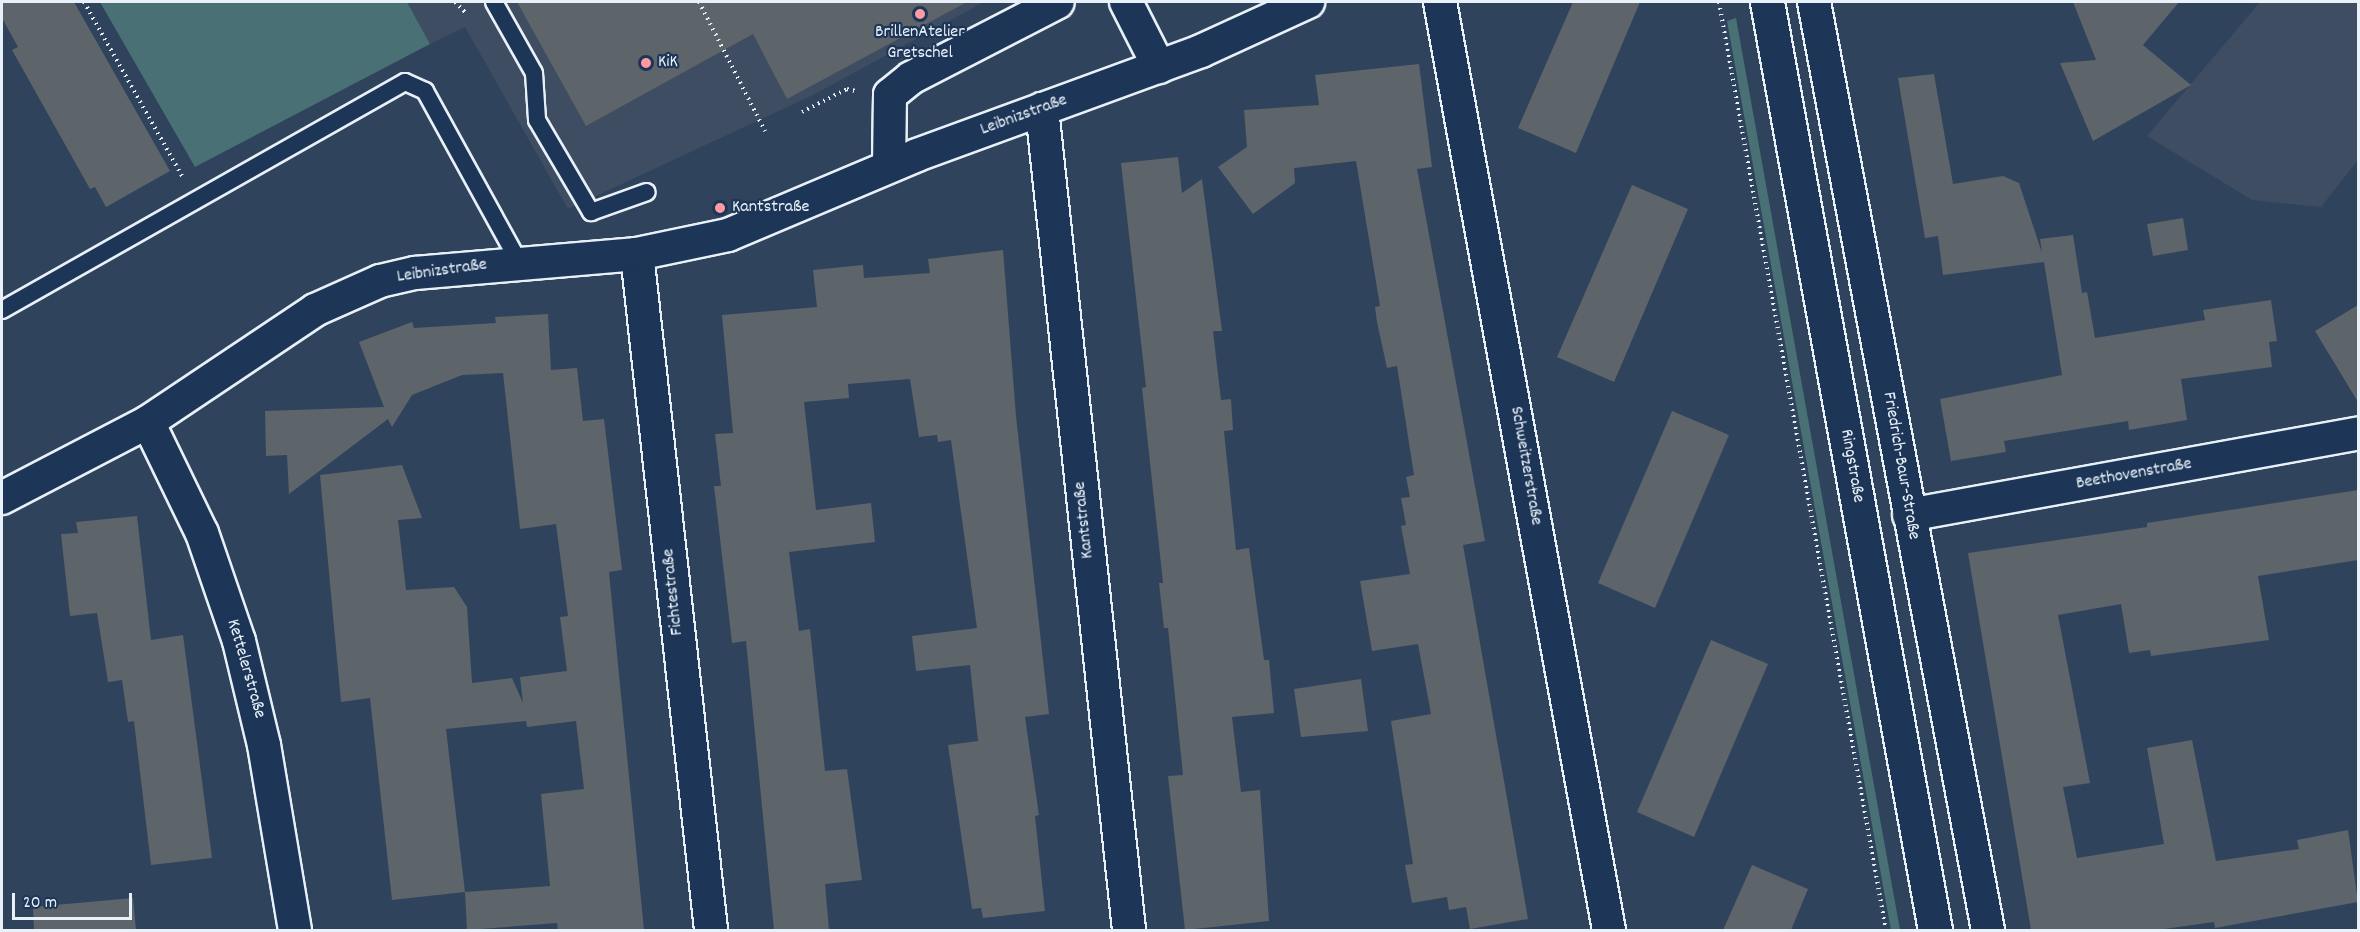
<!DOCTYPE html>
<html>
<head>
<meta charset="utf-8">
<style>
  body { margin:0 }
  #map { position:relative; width:2360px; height:932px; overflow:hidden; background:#30435d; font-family:Dekko,sans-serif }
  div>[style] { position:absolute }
  .built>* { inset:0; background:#3e4d61 }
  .green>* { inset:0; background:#497175 }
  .building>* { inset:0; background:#5d646a }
  .path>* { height:4px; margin-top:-2px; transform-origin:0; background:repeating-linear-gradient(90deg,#e8f1f8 0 1.5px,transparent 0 6px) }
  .roads { filter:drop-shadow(2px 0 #e8f1f8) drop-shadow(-2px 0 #e8f1f8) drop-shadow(0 2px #e8f1f8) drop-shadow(0 -2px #e8f1f8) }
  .lane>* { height:16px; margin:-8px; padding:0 8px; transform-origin:8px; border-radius:8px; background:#1d3557 }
  .street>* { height:32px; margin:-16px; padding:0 16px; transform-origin:16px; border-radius:16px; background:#1d3557 }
  .secondary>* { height:33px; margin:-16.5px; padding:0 16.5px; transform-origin:16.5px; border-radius:16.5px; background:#1d3557 }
  .dots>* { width:16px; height:16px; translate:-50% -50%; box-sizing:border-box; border:3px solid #1d3557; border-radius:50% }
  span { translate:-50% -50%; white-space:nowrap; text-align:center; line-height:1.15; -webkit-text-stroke:4.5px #1d3557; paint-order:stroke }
  .poi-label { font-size:18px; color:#e8f1f8 }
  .left { translate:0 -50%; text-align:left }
  .street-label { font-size:18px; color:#e8f1f8 }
  .frame { position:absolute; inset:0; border:3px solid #e8f1f8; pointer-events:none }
  .scale { position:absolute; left:12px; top:893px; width:120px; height:27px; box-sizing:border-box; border:3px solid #e8f1f8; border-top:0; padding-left:8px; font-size:18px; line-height:21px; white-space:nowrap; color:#e8f1f8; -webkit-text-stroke:4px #1d3557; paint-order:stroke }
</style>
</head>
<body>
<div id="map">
  <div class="built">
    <i style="clip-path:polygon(407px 2px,984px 2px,813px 95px,568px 209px,465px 27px,430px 44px)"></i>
    <i style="clip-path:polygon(2260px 2px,2358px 2px,2358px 160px,2321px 207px,2252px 200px,2147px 136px)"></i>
  </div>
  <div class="green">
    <i style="clip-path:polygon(100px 2px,407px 2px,430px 44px,195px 167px)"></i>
    <i style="clip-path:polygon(1736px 18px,1900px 930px,1891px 930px,1727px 21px)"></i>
  </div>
  <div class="building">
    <i style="clip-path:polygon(2px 2px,74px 2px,170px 171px,106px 207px,95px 187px,90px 189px,12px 50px,18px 47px,2px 18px)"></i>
    <i style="clip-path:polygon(517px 2px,967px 2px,787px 99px,753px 34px,586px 126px)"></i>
    <i style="clip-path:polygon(1573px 2px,1640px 2px,1576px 153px,1518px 128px)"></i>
    <i style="clip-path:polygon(2073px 2px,2179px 2px,2143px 45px,2191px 85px,2093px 141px,2060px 63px,2096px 60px)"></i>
    <i style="clip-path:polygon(1419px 64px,1432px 167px,1417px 169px,1485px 541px,1463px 545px,1528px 919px,1470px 929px,1466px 907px,1449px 910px,1447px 897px,1412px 903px,1405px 865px,1413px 864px,1391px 721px,1431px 714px,1418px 644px,1372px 651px,1360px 581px,1410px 574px,1401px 526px,1406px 525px,1401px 498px,1410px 497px,1406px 477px,1414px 475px,1397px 366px,1387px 368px,1377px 322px,1375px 307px,1380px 306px,1356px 161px,1294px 168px,1295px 183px,1253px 214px,1218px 167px,1247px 147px,1244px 110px,1319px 105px,1315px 75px)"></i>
    <i style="clip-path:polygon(1934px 74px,1953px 184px,2003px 176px,2019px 183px,2042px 253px,2040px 239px,2073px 235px,2082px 293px,2087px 292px,2095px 338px,2205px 320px,2203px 310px,2271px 300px,2277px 341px,2269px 342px,2272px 367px,2181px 379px,2187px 420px,2129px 430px,2128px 421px,2004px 441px,2006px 452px,1951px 461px,1940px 399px,2062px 375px,2044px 262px,1943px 275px,1938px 236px,1925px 238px,1898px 78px)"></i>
    <i style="clip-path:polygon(1178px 157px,1182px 193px,1202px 179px,1222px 331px,1213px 331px,1221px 400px,1231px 399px,1233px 430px,1224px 431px,1236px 550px,1249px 548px,1264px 660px,1269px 660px,1274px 713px,1232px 717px,1241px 792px,1260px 790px,1269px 921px,1185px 930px,1168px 776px,1183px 775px,1168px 628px,1164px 628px,1159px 583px,1163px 583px,1142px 388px,1146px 387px,1121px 163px)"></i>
    <i style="clip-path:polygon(1632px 185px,1688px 209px,1614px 382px,1557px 357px)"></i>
    <i style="clip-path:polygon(2183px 218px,2188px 250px,2153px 256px,2147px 224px)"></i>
    <i style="clip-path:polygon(1003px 250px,1016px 416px,1049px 714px,1025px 717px,1039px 815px,1035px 816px,1045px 911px,983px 918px,981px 908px,972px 909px,948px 745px,978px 741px,970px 665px,916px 671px,912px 636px,977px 628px,951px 440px,938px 442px,937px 435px,919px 437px,910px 379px,848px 384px,849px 398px,804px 402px,816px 510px,871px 503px,875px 542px,789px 552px,799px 631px,810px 629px,825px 771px,847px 769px,862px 880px,825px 884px,829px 930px,774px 930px,746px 641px,732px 643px,714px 486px,721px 486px,715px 434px,733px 433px,722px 315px,817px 307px,813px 270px,863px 265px,864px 278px,930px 273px,928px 259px)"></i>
    <i style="clip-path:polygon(2358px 305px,2358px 402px,2315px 331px)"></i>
    <i style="clip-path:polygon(evenodd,548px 314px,551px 370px,577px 368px,583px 421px,604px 419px,622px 570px,609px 572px,644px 930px,558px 930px,557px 923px,467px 930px,465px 892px,392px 900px,370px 698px,341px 702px,320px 475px,402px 465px,422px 518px,398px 520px,406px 590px,454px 587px,467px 607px,472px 683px,512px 678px,523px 703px,520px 677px,567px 671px,560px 617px,568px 616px,556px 524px,520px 529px,503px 373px,462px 375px,412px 395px,392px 427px,388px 419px,289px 494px,287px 455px,266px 456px,265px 411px,384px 407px,359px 342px,412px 322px,414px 328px,496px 323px,495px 317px,548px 314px,526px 721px,527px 727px,576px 721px,584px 789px,541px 794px,550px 886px,465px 892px,446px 729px,526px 721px)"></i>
    <i style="clip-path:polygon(1672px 411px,1729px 435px,1655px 608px,1598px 583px)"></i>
    <i style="clip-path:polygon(2358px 490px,2358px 560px,2258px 576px,2269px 640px,2151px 656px,2150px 650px,2129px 653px,2121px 604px,2058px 615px,2090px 783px,2063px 787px,2077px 858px,2164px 844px,2147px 748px,2192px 740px,2216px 861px,2299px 849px,2297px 840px,2348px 830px,2358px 902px,2215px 928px,2214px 922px,2157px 930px,2031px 930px,1968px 553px,2147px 527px,2147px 523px)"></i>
    <i style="clip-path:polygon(137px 516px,151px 640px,183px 635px,212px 858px,151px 865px,134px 721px,128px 722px,122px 680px,108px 682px,97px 613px,70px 616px,61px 534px,78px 533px,76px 522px)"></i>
    <i style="clip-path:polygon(1711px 640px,1768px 664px,1694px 837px,1637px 812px)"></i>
    <i style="clip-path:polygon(1361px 679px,1368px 731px,1301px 737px,1294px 689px)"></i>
    <i style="clip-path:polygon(1752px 865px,1808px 889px,1791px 930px,1723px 930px)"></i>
    <i style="clip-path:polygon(133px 898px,136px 930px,34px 930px,33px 907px)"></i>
  </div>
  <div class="path">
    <i style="left:84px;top:2px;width:200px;rotate:60.6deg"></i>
    <i style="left:455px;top:2px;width:16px;rotate:45deg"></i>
    <i style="left:699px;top:2px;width:145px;rotate:62.9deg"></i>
    <i style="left:1719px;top:2px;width:943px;rotate:79.8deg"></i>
    <i style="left:802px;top:112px;width:51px;rotate:-27.1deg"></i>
    <i style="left:847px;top:89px;width:9px;rotate:13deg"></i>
  </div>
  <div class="roads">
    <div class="lane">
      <i style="left:494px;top:2px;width:81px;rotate:60.6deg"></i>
      <i style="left:534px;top:73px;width:47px;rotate:86.3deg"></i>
      <i style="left:537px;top:120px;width:107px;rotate:59.6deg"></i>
      <i style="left:591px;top:212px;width:59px;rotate:-19.7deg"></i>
      <i style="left:2px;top:310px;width:463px;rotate:-29.5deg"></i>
      <i style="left:405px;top:82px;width:22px;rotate:24deg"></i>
      <i style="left:425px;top:91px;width:195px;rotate:61.2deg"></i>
    </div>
    <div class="street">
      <i style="left:1126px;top:2px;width:73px;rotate:63.1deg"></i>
      <i style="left:1440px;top:2px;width:943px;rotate:79.68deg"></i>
      <i style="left:1814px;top:2px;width:944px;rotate:79.38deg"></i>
      <i style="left:1042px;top:109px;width:826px;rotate:83.95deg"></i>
      <i style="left:889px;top:166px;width:71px;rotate:-89.2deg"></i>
      <i style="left:890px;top:95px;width:27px;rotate:-39deg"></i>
      <i style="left:911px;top:78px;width:165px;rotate:-27.3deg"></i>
      <i style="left:637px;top:254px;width:680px;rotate:83.75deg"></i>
      <i style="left:148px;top:422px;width:123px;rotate:64.1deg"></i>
      <i style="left:202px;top:533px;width:114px;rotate:71.1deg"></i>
      <i style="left:239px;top:641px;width:107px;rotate:76.5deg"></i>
      <i style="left:264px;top:745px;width:188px;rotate:80.5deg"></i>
      <i style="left:2px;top:498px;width:165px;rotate:-27.5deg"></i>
      <i style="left:148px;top:422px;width:201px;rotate:-33.8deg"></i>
      <i style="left:315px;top:310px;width:71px;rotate:-24deg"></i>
      <i style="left:380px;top:281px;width:36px;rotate:-13deg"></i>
      <i style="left:415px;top:273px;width:223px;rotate:-4.9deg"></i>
      <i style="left:637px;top:254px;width:93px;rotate:-11.8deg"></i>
      <i style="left:728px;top:235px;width:205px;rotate:-22.9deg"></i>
      <i style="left:917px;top:155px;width:302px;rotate:-20.1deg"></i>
      <i style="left:1201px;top:51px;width:118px;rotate:-24.6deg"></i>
      <i style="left:1909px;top:515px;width:456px;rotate:-10.3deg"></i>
    </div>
    <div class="secondary">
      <i style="left:1767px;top:2px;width:943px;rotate:79.74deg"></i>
    </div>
  </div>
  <div class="dots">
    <i style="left:920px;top:14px;background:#ff9aa2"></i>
    <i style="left:646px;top:63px;background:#ff9aa2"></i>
    <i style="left:720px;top:208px;background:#ff9aa2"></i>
  </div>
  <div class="poi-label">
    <span style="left:920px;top:44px">BrillenAtelier<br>Gretschel</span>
    <span class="left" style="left:658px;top:63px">KiK</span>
    <span class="left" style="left:732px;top:208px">Kantstraße</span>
  </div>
  <div class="street-label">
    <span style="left:1024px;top:116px;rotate:-20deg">Leibnizstraße</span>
    <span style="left:442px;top:272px;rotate:-8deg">Leibnizstraße</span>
    <span style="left:1525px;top:466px;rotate:80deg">Schweitzerstraße</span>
    <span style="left:1851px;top:466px;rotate:80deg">Ringstraße</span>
    <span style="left:1900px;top:466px;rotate:80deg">Friedrich-Baur-Straße</span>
    <span style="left:2134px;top:475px;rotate:-10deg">Beethovenstraße</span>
    <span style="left:1085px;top:520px;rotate:-96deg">Kantstraße</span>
    <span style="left:674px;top:592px;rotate:-96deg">Fichtestraße</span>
    <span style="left:245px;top:669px;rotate:74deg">Kettelerstraße</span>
  </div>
  <div class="frame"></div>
  <div class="scale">20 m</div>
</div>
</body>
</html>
